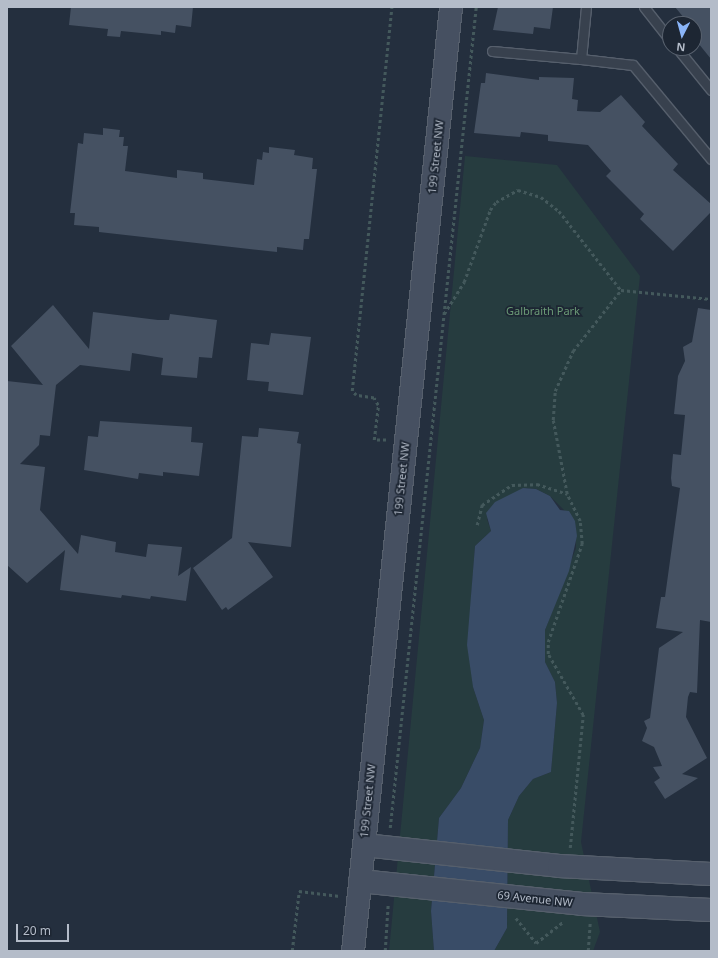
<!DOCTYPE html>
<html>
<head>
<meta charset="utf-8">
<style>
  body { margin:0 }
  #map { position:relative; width:718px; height:958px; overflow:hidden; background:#242f3e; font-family:"Noto Sans",sans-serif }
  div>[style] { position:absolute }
  .green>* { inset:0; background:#263c3f }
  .water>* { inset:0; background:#394c67 }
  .building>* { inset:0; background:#455162 }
  .path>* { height:2.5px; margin-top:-1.25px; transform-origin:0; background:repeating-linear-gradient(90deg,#44595c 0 3px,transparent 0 6px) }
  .roads { filter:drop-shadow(1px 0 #565f6c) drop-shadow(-1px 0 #565f6c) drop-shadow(0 1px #565f6c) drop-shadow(0 -1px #565f6c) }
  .lane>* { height:9px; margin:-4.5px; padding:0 4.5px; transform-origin:4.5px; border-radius:4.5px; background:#38414e }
  .secondary>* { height:22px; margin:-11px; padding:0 11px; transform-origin:11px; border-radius:11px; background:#465061 }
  span { translate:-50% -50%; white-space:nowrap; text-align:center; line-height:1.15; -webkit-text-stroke:3.5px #1d2633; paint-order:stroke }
  .street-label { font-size:11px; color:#b4bcc9 }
  .park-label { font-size:11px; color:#6b9a76 }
  .frame { position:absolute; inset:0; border:8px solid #b4bcc9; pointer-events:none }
  .north { position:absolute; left:662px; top:16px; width:40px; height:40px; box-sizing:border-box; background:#1d2633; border:1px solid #59626f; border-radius:50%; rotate:186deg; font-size:11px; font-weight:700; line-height:16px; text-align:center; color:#b4bcc9 }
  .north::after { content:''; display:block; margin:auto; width:14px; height:18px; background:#8ab4f8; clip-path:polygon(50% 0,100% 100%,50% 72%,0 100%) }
  .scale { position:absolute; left:16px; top:924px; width:53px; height:18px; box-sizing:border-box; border:2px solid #b4bcc9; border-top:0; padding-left:5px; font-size:12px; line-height:14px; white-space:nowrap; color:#b4bcc9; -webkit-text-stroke:3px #1d2633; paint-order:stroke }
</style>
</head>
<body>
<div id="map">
  <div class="green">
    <i style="clip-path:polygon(465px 156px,557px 165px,640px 276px,581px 842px,600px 932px,593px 951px,494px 951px,507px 928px,508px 820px,519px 796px,533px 779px,551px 772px,557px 703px,555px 682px,545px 662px,545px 630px,576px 548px,575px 521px,550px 496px,536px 489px,523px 488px,487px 519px,491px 531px,475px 546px,471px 600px,473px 687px,484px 720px,480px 748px,461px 788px,439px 818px,431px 911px,434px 951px,389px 951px)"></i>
  </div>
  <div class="water">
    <i style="clip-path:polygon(523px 488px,536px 489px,550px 496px,560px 510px,569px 511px,575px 521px,577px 536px,569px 571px,545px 630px,545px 662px,555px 682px,557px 703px,551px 772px,533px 779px,519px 796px,508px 820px,507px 928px,494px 951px,434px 951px,431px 911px,439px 818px,461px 788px,480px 748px,484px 720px,473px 687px,467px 645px,475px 546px,491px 531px,486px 513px,495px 502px)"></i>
  </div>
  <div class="building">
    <i style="clip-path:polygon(71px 7px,193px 7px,191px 27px,176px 25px,175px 33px,161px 31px,161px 35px,121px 31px,120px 37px,107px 36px,108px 29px,69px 25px)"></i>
    <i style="clip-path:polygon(498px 7px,553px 7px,550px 29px,534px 27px,533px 34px,493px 30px)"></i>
    <i style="clip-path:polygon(675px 7px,711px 7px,711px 59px,694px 38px,694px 24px,689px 24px)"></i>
    <i style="clip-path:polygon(486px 73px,539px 80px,539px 77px,574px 78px,572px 99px,578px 100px,577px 111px,600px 112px,621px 95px,645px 122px,642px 126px,678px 164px,673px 170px,711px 204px,711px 212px,673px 251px,640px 219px,644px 214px,606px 176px,611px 171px,588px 145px,548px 141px,548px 135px,521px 132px,520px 137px,474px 133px,481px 83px,485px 83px)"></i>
    <i style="clip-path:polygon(103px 128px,120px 130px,119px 137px,124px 137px,123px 146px,128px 146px,125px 171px,177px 178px,177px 170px,203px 173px,203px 179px,254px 185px,257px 159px,262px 160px,263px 152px,269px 153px,269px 147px,295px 150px,294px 155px,313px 158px,312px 169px,317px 169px,309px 239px,304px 239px,303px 250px,277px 247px,277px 252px,99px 232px,99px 227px,74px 225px,75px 213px,70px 213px,78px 143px,83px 144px,84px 133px,103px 135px)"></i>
    <i style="clip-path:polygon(53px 305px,89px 349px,93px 312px,158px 320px,169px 320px,170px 314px,217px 320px,212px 358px,199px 357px,197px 378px,161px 375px,163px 358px,132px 353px,130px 371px,80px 365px,56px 385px,50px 436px,40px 435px,39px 445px,20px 464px,45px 467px,40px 510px,78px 554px,81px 535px,116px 542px,115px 552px,146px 557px,148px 544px,182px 547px,178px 576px,191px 567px,186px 601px,151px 596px,150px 599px,122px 595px,121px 598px,60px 590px,65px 550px,27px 583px,7px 565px,7px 381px,43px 385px,11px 346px)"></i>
    <i style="clip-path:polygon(698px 308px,711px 310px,711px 622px,700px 620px,697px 693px,690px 692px,688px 697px,686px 717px,707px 758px,682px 774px,698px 778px,665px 799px,654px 782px,660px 778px,653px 767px,662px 766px,654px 747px,642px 741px,647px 728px,644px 721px,650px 718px,659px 648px,683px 632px,656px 628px,661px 597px,665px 597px,680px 488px,672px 486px,671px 478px,673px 454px,681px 455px,685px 415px,674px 414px,678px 376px,685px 361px,683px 347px,692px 342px)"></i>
    <i style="clip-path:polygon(271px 333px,311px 337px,303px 395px,268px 391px,269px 382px,247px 380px,251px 343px,269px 345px)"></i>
    <i style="clip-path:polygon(100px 421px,192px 427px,191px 442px,203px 443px,199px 476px,163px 472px,163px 476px,139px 473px,138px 479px,84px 470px,88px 436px,98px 437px)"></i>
    <i style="clip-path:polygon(259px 428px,299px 432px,297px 443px,301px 444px,291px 547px,248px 542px,273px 577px,228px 610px,226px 607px,222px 610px,193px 568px,232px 538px,242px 436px,258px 437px)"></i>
  </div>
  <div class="path">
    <i style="left:444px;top:314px;width:38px;rotate:-58deg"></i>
    <i style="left:464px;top:282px;width:77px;rotate:-70.1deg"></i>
    <i style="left:490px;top:210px;width:10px;rotate:-53deg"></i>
    <i style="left:496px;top:202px;width:25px;rotate:-29deg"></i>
    <i style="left:518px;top:190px;width:24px;rotate:17deg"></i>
    <i style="left:541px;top:197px;width:23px;rotate:38deg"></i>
    <i style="left:559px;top:211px;width:100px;rotate:51.9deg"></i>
    <i style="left:386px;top:440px;width:12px;rotate:180deg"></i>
    <i style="left:374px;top:440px;width:35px;rotate:-83deg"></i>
    <i style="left:378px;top:405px;width:8px;rotate:-120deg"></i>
    <i style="left:374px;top:398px;width:18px;rotate:-171deg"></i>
    <i style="left:356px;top:395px;width:6px;rotate:-135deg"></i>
    <i style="left:352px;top:391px;width:386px;rotate:-84.1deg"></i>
    <i style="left:477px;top:525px;width:21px;rotate:-76deg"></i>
    <i style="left:482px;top:505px;width:36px;rotate:-34deg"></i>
    <i style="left:512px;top:485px;width:25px;rotate:-2deg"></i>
    <i style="left:537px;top:484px;width:32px;rotate:18deg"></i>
    <i style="left:390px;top:828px;width:825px;rotate:-84.02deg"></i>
    <i style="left:570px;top:848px;width:134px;rotate:-84.4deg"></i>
    <i style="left:583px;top:715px;width:70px;rotate:-119.8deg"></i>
    <i style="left:548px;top:654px;width:12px;rotate:-90deg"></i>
    <i style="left:548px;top:642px;width:104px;rotate:-70.9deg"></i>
    <i style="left:582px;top:544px;width:23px;rotate:-95deg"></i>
    <i style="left:580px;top:521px;width:30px;rotate:-116deg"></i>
    <i style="left:567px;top:494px;width:75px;rotate:-100.7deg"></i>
    <i style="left:553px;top:420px;width:29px;rotate:-86deg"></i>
    <i style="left:555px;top:391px;width:44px;rotate:-65.8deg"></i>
    <i style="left:573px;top:351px;width:78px;rotate:-51.8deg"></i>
    <i style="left:621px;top:290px;width:90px;rotate:5.7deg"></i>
    <i style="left:516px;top:918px;width:32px;rotate:51deg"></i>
    <i style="left:536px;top:943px;width:34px;rotate:-38deg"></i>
    <i style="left:292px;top:951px;width:60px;rotate:-83.3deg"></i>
    <i style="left:299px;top:891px;width:41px;rotate:7deg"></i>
    <i style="left:385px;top:951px;width:48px;rotate:-86.4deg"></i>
    <i style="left:588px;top:951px;width:28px;rotate:-86deg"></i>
  </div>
  <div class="roads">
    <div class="lane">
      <i style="left:644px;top:7px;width:42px;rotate:51.8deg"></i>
      <i style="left:677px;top:48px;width:54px;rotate:51deg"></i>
      <i style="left:492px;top:51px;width:89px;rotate:5.1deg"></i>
      <i style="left:581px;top:59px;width:52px;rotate:-84.5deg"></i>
      <i style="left:581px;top:59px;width:52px;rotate:6.6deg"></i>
      <i style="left:633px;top:65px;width:122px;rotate:50.3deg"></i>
    </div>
    <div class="secondary">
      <i style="left:364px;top:845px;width:196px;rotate:6.1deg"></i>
      <i style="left:559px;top:866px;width:152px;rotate:3deg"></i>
      <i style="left:360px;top:881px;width:223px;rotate:5.9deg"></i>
      <i style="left:582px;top:904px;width:129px;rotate:2.7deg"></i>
      <i style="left:353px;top:951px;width:949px;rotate:-84.07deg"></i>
    </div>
  </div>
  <div class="street-label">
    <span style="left:436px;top:157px;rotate:-84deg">199 Street NW</span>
    <span style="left:402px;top:479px;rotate:-84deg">199 Street NW</span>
    <span style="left:368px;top:801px;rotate:-84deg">199 Street NW</span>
    <span style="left:535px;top:899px;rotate:6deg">69 Avenue NW</span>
  </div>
  <div class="park-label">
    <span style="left:543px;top:311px">Galbraith Park</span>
  </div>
  <div class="frame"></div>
  <div class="north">N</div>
  <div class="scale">20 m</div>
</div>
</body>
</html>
